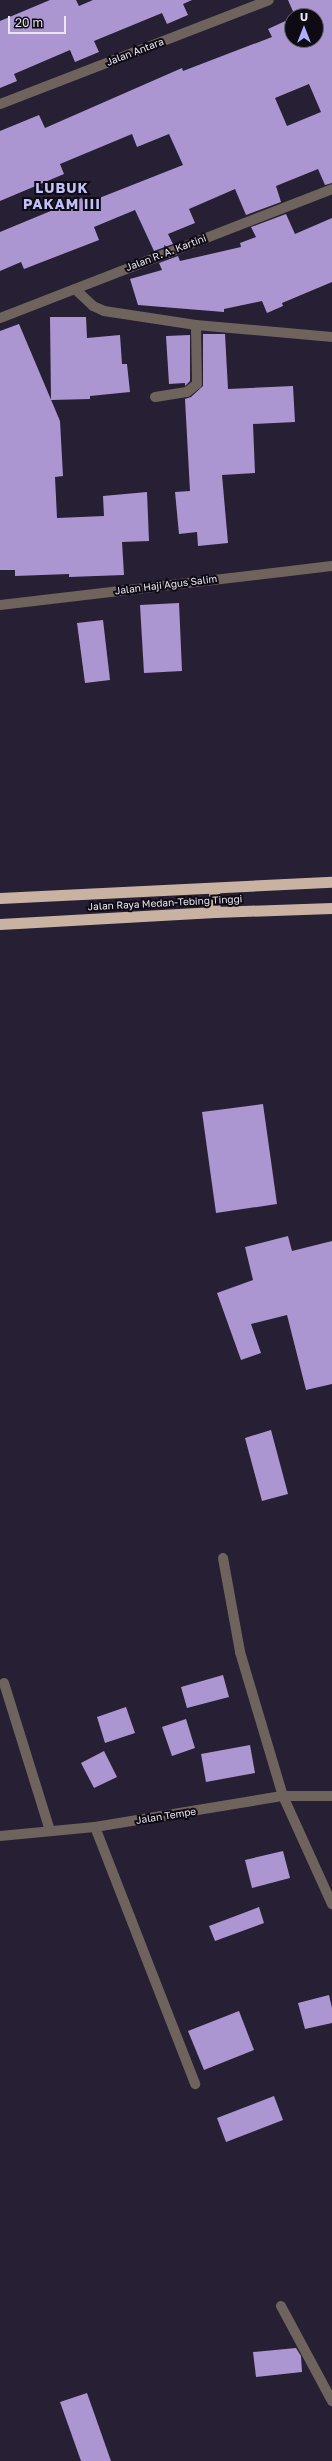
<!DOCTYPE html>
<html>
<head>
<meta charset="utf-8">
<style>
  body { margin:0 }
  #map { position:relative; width:332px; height:2461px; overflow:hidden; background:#271f33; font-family:"Golos Text",sans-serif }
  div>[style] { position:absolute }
  .building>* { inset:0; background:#ac96d2 }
  .minor>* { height:10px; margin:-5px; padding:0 5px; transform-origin:5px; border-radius:5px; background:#6e645d }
  .tertiary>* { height:10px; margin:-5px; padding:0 5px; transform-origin:5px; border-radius:5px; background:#6e645d }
  .trunk>* { height:11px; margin:-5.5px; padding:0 5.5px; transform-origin:5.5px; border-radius:5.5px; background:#c9b2a2 }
  span { translate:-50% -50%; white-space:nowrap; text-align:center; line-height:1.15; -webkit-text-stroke:4px #0e0b14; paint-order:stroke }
  .street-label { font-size:10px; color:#eae5f3 }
  .district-label { font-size:14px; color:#c0c1fa; font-weight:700; letter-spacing:1px }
  .north { position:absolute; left:284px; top:8px; width:40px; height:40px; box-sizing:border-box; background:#0e0b14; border:1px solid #66626d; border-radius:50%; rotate:0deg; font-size:11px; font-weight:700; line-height:16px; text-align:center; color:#eae5f3 }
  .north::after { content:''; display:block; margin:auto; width:14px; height:18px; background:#afaefa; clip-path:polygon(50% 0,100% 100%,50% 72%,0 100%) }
  .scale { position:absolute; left:8px; top:16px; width:58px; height:18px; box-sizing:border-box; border:2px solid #eae5f3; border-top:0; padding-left:5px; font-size:12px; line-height:14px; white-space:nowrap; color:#eae5f3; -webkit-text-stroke:3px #0e0b14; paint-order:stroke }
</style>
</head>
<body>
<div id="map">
  <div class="building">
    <i style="clip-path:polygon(50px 0,76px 0,79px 6px,93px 0,192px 0,183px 4px,188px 15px,167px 24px,162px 13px,94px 41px,99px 52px,75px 62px,70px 50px,14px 74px,17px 81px,0 88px,0 21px)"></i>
    <i style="clip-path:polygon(evenodd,288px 0,332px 0,332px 183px,325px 185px,318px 169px,276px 186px,281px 202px,246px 215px,235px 189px,189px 209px,195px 223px,168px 234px,173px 244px,154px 251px,135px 210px,94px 227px,99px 240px,24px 269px,21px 262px,0 271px,0 232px,82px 198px,84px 204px,183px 165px,169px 134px,137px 147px,132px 134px,60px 164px,64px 174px,0 201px,0 131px,39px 115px,45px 128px,182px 68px,183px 71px,272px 37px,268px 29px,292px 18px,292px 40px,316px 40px,316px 16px,295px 16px,288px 0,309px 84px,321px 112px,287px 126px,275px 98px,309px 84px)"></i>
    <i style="clip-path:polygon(286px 214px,295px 234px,332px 218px,332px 282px,282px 303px,283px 306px,267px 313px,262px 301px,224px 309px,224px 312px,138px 305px,130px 279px,162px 270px,159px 263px,178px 256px,180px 261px,241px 247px,240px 243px,256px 237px,251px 227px)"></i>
    <i style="clip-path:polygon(50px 317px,86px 317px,87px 338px,120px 335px,122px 364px,127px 364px,130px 392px,90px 396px,90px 399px,51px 400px)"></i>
    <i style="clip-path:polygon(19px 324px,60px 421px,63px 476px,55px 477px,57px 518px,104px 516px,103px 496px,147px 492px,149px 541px,122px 542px,124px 575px,69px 577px,69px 574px,15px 576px,15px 570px,0 570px,0 331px)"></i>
    <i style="clip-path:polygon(203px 334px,225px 334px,228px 389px,293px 386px,295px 422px,253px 424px,255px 473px,222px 475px,228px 543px,198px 546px,197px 532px,179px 534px,175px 492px,190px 491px,185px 399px,191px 397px,203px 386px)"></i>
    <i style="clip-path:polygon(190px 335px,190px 381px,185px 386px,185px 383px,169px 384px,166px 336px)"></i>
    <i style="clip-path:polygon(179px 603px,182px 671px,144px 673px,140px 605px)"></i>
    <i style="clip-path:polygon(103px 620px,110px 680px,85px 683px,77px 623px)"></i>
    <i style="clip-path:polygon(263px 1104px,277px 1204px,216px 1213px,202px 1112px)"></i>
    <i style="clip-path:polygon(288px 1236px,292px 1251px,332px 1241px,332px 1384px,306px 1390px,287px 1315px,251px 1324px,261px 1353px,241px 1360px,217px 1293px,253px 1280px,245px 1247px)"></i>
    <i style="clip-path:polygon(271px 1430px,288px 1494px,262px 1501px,245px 1438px)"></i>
    <i style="clip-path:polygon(223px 1675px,229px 1697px,187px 1708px,181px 1687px)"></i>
    <i style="clip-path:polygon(126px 1707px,135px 1733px,105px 1743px,97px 1717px)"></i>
    <i style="clip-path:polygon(186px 1719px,195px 1748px,172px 1756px,162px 1727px)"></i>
    <i style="clip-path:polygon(250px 1745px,255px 1773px,206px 1782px,201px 1754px)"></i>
    <i style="clip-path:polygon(104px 1751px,117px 1777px,94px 1788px,81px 1763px)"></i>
    <i style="clip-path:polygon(283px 1851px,290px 1878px,252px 1888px,245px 1860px)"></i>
    <i style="clip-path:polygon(259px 1907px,264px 1923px,215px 1941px,209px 1926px)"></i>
    <i style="clip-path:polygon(329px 1995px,332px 2008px,332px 2023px,305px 2029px,298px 2003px)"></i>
    <i style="clip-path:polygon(239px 2011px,254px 2050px,204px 2070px,188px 2031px)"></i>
    <i style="clip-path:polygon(274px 2096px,283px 2120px,226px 2142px,217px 2118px)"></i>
    <i style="clip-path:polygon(296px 2348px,301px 2356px,302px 2372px,256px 2377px,253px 2352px)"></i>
    <i style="clip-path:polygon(87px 2393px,111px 2461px,81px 2461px,60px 2402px)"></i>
  </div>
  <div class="minor">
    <i style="left:0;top:104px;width:288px;rotate:-21.1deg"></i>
    <i style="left:75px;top:289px;width:25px;rotate:43deg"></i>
    <i style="left:93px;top:306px;width:12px;rotate:24deg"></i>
    <i style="left:104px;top:311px;width:93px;rotate:8.7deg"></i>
    <i style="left:196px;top:325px;width:137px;rotate:5deg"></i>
    <i style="left:155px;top:397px;width:32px;rotate:-9deg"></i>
    <i style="left:187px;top:392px;width:13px;rotate:-39deg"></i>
    <i style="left:197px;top:384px;width:59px;rotate:-91deg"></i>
    <i style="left:0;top:605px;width:334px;rotate:-6.7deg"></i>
    <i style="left:223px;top:1558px;width:96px;rotate:79.7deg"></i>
    <i style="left:240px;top:1652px;width:150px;rotate:73.4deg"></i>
    <i style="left:283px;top:1796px;width:119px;rotate:65.6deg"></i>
    <i style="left:4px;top:1683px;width:155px;rotate:72.7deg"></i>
    <i style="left:95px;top:1827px;width:276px;rotate:68.7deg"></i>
    <i style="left:0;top:1836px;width:95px;rotate:-5.4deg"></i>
    <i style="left:95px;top:1827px;width:191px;rotate:-9.4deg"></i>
    <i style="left:283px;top:1796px;width:49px"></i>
    <i style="left:281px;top:2306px;width:108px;rotate:61.8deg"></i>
  </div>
  <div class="tertiary">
    <i style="left:0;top:318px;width:356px;rotate:-21.2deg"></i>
  </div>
  <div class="trunk">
    <i style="left:214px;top:888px;width:24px;rotate:88deg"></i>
    <i style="left:0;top:898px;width:332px;rotate:-2.8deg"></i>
    <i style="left:0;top:924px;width:215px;rotate:-3.2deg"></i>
    <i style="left:215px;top:912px;width:117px;rotate:-2deg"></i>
  </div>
  <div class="street-label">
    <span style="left:135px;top:52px;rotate:-21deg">Jalan Antara</span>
    <span style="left:166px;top:253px;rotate:-21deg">Jalan R. A. Kartini</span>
    <span style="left:166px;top:585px;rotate:-7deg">Jalan Haji Agus Salim</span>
    <span style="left:165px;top:903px;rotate:-3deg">Jalan Raya Medan-Tebing Tinggi</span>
    <span style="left:166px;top:1816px;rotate:-9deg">Jalan Tempe</span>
  </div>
  <div class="district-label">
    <span style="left:62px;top:196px">LUBUK<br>PAKAM III</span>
  </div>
  <div class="north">U</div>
  <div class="scale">20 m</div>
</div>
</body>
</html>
